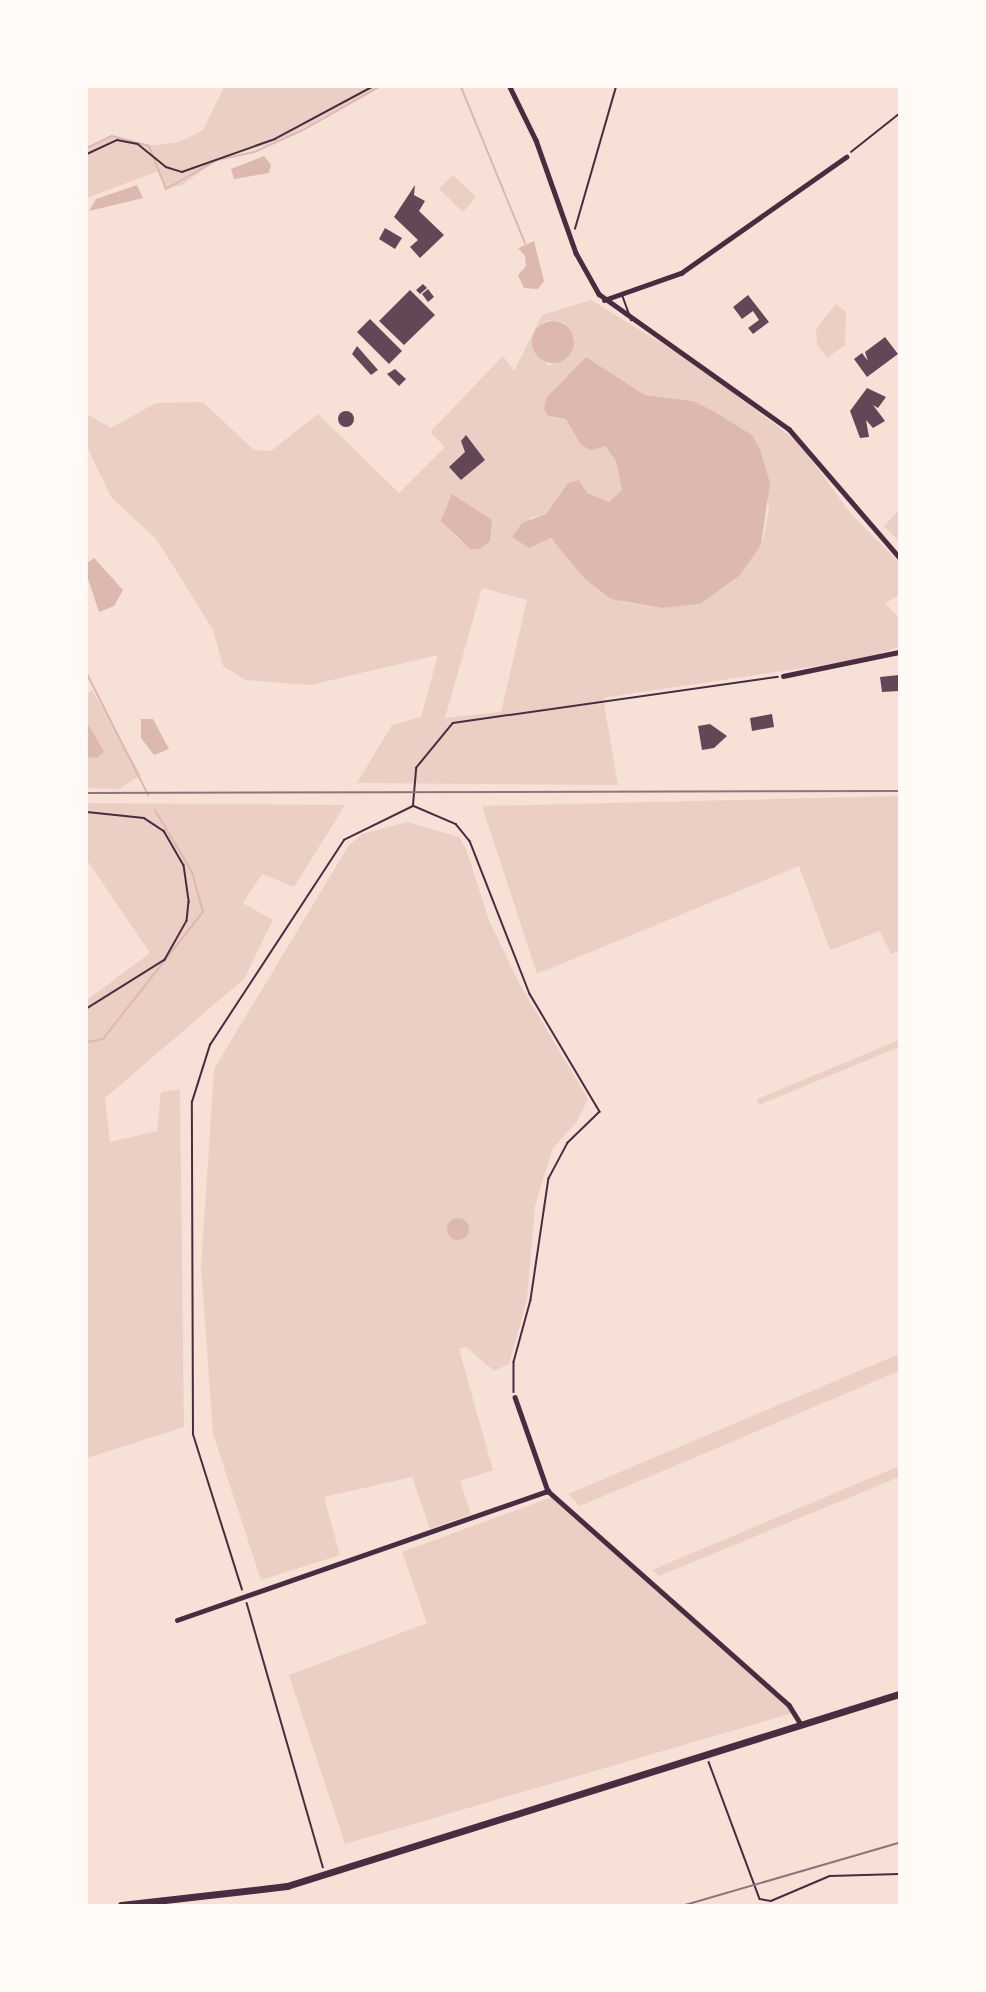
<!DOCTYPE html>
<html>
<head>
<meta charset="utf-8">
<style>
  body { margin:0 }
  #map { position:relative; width:986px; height:1992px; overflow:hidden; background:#f7e1d7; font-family:Helvetica,sans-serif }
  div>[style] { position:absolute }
  .green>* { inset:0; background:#ebcfc5 }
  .water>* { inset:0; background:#dcb8b0 }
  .round { border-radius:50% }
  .stream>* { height:2px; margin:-1px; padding:0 1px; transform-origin:1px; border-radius:1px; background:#dcb8b0 }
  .building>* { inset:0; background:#644757 }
  .path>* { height:1.5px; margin:-0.75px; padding:0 0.75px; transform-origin:0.75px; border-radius:0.75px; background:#4a2c40 }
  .service>* { height:2px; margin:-1px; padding:0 1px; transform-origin:1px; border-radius:1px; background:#4a2c40 }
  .minor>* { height:4.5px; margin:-2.25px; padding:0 2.25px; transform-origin:2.25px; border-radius:2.25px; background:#4a2c40 }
  .primary>* { height:7px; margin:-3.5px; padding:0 3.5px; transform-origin:3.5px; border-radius:3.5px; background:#4a2c40 }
  .rail>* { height:2px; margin:-1px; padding:0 1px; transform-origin:1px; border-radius:1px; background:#8f747c }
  span { translate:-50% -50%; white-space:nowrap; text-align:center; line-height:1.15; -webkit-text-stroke:4.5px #fffaf5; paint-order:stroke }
  .frame { position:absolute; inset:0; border:88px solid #fffaf5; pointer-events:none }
</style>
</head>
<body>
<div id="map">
  <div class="green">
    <i style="clip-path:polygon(224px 87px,379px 87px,282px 140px,217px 160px,182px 185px,166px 189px,158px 171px,87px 198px,87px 148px,112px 136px,149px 146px,179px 142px,203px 130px)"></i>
    <i style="clip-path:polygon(453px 175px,476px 197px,463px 212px,439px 189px)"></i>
    <i style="clip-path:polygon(evenodd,591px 300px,692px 362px,798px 442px,852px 515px,899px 562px,899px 595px,885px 603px,899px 618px,899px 647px,863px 659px,603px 698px,618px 785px,357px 783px,392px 725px,421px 717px,438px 655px,310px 685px,245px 680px,223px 666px,213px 630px,157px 540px,111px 497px,87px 447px,87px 414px,111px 428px,156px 403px,203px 402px,254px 450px,271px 451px,318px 414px,399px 493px,445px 447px,430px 432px,503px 356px,514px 371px,542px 315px,591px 300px,547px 320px,564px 322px,575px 339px,564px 357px,549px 366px,533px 347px,539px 326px,547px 320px,591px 300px,586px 357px,645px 395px,693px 401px,752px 435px,769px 507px,764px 535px,761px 545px,700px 604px,662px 608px,623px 602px,550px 538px,529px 548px,530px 518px,546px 514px,568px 483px,579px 480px,587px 493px,609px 502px,622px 490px,616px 461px,605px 446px,578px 439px,566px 419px,554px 418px,544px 409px,546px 398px,586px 357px,591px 300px,476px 508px,479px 515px,462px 542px,454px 535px,476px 508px,591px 300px,482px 588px,527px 600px,501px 712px,445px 718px,482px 588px)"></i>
    <i style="clip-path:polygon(836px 304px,846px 312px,845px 345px,827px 358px,817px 345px,816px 329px)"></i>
    <i style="clip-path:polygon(899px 510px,899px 541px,884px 526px)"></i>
    <i style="clip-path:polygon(92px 690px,141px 775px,119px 789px,87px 788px,87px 757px,103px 752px,87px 722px,87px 694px)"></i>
    <i style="clip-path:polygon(899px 796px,899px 951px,891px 954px,880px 931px,830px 950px,799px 866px,537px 974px,482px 806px)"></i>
    <i style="clip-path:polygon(87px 803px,345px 805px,294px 887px,262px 874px,243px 903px,273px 920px,244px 979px,105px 1098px,110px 1142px,157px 1131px,161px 1092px,180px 1089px,184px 1427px,87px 1458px,87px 1000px,150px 953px,87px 860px)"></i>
    <i style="clip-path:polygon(407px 822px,459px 837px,466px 849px,489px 920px,519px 983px,588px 1099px,576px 1123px,553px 1148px,547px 1166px,535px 1206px,527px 1300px,509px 1364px,494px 1371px,466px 1347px,459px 1349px,493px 1470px,460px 1481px,471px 1514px,430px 1529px,412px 1477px,324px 1497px,340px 1555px,261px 1580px,213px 1434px,201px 1267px,214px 1069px,349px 845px,362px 834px)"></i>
    <i style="clip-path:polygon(899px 1040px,899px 1047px,759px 1105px,757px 1099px)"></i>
    <i style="clip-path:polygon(899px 1354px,899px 1371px,580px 1506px,568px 1494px)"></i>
    <i style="clip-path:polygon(899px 1466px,899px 1477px,659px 1576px,652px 1570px)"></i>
    <i style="clip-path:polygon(552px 1497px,793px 1713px,345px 1844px,289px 1675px,427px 1623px,402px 1552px)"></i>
  </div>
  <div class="water">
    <i style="clip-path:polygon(264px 156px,271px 165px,269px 173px,234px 179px,231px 169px)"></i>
    <i style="clip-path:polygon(137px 185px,143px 198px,89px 211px,96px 199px)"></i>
    <i style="clip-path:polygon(534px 241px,544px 281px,538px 289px,524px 288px,518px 275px,526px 266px,525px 256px,518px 248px)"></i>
    <i class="round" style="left:532px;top:321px;width:42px;height:42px"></i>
    <i style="clip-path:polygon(586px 357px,645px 395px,693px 401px,713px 411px,752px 435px,760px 450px,770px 483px,761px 545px,739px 576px,700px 604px,662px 608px,611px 599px,584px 578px,551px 538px,529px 548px,512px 537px,522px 523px,546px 514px,568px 483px,579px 480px,587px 493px,609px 502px,622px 490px,616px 461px,605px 446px,591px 450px,581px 445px,566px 419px,548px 416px,544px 409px,546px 398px)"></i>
    <i style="clip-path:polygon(452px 494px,492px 520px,490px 541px,480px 549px,470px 549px,441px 521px)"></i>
    <i style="clip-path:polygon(94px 558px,123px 590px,114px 606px,99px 612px,87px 576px,87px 563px)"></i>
    <i style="clip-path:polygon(141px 719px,153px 719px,169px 749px,154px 755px,141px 738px)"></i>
    <i style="clip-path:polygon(87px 722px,104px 752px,96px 758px,87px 757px)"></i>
    <i class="round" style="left:447px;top:1218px;width:22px;height:22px"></i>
  </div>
  <div class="stream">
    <i style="left:461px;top:87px;width:169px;rotate:67.7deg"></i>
    <i style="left:87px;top:148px;width:28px;rotate:-26deg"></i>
    <i style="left:112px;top:136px;width:38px;rotate:15deg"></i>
    <i style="left:149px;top:146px;width:46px;rotate:68.4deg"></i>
    <i style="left:166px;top:189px;width:59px;rotate:-29.6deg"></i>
    <i style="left:217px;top:160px;width:38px;rotate:-12deg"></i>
    <i style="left:254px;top:152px;width:54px;rotate:-24.2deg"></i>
    <i style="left:303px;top:130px;width:87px;rotate:-29.5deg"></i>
    <i style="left:87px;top:674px;width:136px;rotate:63.2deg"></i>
    <i style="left:87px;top:1042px;width:16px;rotate:-11deg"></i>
    <i style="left:103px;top:1039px;width:162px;rotate:-51.8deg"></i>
    <i style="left:203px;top:912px;width:41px;rotate:-105.4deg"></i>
    <i style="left:192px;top:872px;width:72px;rotate:-120.8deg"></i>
  </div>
  <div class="building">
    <i style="clip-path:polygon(415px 185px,414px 195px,425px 201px,419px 211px,444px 235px,420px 258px,410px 247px,418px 240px,394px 217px)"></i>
    <i style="clip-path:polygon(385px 228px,402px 238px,395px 249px,379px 239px)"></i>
    <i style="clip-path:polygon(423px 284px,427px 288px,420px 294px,416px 290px)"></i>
    <i style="clip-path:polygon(428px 289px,434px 297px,428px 302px,422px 294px)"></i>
    <i style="clip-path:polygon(410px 290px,435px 315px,404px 345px,379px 321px)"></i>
    <i style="clip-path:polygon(748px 295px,769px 322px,753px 334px,748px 328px,759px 320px,753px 311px,742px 319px,733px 307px)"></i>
    <i style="clip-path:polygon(370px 319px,402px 351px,389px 364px,357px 332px)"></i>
    <i style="clip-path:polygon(885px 337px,898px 354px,867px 377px,854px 359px,862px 353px,868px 361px,865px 352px)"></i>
    <i style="clip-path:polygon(357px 346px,378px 370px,371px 375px,352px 354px)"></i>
    <i style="clip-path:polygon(395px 369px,406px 379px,399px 386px,387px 374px)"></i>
    <i style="clip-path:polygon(867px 388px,886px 397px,878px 408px,873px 405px,885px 421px,873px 428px,866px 420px,869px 437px,860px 438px,850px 411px)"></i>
    <i class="round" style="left:338px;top:411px;width:16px;height:16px"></i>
    <i style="clip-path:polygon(466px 435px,485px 460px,461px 480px,449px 467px,465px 452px,461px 441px)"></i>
    <i style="clip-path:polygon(899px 675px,899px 691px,882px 692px,880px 677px)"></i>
    <i style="clip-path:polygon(772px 714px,774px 727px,752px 731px,750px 718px)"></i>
    <i style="clip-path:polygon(710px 724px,727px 736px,714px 748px,702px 750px,698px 726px)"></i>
  </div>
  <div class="path">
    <i style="left:851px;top:152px;width:61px;rotate:-38.4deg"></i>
    <i style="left:87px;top:154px;width:33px;rotate:-25deg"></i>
    <i style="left:117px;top:140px;width:21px;rotate:11deg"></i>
    <i style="left:138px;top:144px;width:36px;rotate:39deg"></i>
    <i style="left:166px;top:167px;width:17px;rotate:17deg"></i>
    <i style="left:182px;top:172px;width:99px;rotate:-19.5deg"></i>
    <i style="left:275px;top:139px;width:110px;rotate:-28.2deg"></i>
    <i style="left:575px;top:229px;width:148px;rotate:-73.9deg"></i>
    <i style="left:87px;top:691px;width:13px;rotate:90deg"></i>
    <i style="left:413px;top:805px;width:37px;rotate:-85deg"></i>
    <i style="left:416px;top:768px;width:58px;rotate:-50.6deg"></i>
    <i style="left:453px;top:723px;width:328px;rotate:-8.1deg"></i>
    <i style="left:414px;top:806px;width:46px;rotate:23.2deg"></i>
    <i style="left:456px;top:824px;width:22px;rotate:51deg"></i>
    <i style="left:470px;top:841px;width:164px;rotate:68.6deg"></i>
    <i style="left:530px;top:994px;width:137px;rotate:59.3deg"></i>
    <i style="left:600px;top:1112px;width:45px;rotate:135.9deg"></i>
    <i style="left:568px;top:1143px;width:40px;rotate:118deg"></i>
    <i style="left:549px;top:1178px;width:123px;rotate:98.4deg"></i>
    <i style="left:531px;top:1300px;width:64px;rotate:105.3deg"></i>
    <i style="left:514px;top:1362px;width:30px;rotate:90deg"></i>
    <i style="left:87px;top:812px;width:57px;rotate:6deg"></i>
    <i style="left:144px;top:818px;width:24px;rotate:33deg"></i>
    <i style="left:164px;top:831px;width:39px;rotate:60deg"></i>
    <i style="left:184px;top:865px;width:37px;rotate:82deg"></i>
    <i style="left:189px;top:902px;width:19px;rotate:96deg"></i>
    <i style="left:187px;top:921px;width:45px;rotate:119.4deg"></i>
    <i style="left:165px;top:960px;width:92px;rotate:147.9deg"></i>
    <i style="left:242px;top:1590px;width:163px;rotate:-107.5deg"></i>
    <i style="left:193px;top:1435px;width:333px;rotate:-90.2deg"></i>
    <i style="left:192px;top:1102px;width:60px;rotate:-72.5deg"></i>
    <i style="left:210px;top:1045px;width:245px;rotate:-56.8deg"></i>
    <i style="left:344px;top:840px;width:77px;rotate:-26.2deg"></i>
    <i style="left:247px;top:1603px;width:275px;rotate:73.9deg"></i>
    <i style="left:709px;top:1762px;width:146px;rotate:69.6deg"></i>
    <i style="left:760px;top:1899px;width:11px;rotate:10deg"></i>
    <i style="left:771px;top:1901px;width:64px;rotate:-23deg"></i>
    <i style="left:830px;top:1876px;width:69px;rotate:-1.7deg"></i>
  </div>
  <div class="service">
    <i style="left:622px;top:295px;width:27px;rotate:70deg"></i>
  </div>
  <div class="minor">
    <i style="left:510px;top:87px;width:59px;rotate:63.9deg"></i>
    <i style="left:536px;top:140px;width:120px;rotate:70.5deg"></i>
    <i style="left:576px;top:253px;width:47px;rotate:60.7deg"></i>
    <i style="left:599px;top:294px;width:233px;rotate:35.4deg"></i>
    <i style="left:789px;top:429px;width:169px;rotate:49.3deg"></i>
    <i style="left:604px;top:300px;width:82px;rotate:-19.3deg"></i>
    <i style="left:681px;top:273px;width:202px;rotate:-35.1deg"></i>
    <i style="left:783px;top:676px;width:118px;rotate:-11.7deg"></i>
    <i style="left:515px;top:1397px;width:100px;rotate:70.7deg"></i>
    <i style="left:548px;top:1491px;width:322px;rotate:41.6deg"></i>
    <i style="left:789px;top:1705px;width:22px;rotate:58deg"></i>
    <i style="left:177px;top:1620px;width:393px;rotate:-19.2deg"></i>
  </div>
  <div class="primary">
    <i style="left:121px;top:1905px;width:167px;rotate:-6.5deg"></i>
    <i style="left:287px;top:1886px;width:641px;rotate:-17.42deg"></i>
  </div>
  <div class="rail">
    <i style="left:87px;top:793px;width:812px;rotate:-0.14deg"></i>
    <i style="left:685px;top:1905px;width:223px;rotate:-16.2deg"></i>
  </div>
  <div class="frame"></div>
</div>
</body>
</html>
